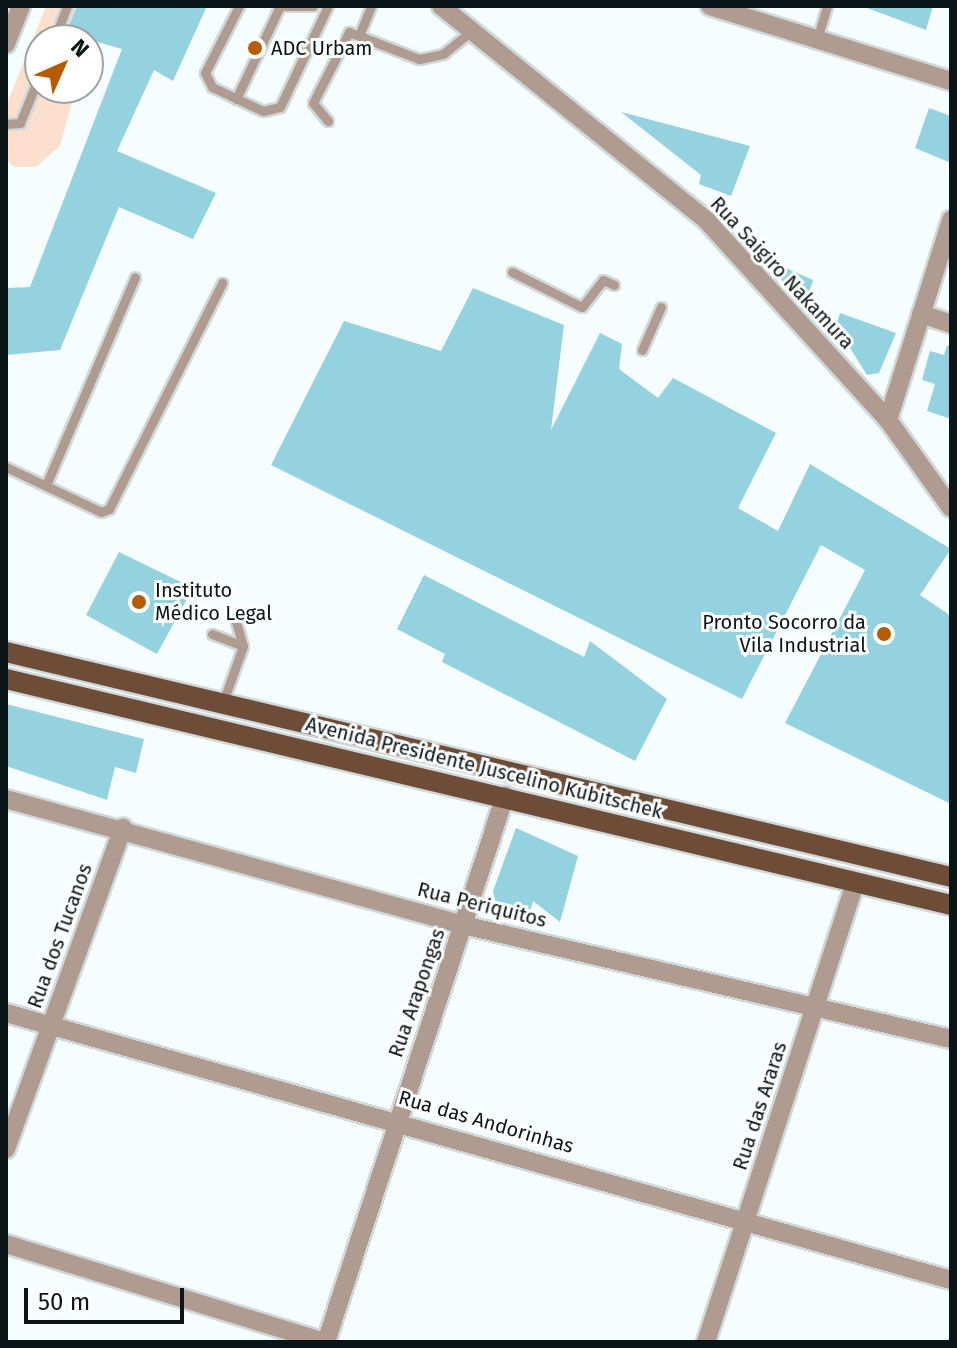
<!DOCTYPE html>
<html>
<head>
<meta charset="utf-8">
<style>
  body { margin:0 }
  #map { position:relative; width:957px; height:1348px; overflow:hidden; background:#f6fdfe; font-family:"Fira Sans",sans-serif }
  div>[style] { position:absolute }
  .green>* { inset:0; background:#fcdfcc }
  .building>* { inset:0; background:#95d2e0 }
  .roads { filter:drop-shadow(2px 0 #d0d8d9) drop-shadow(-2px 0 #d0d8d9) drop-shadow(0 2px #d0d8d9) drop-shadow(0 -2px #d0d8d9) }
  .service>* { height:9px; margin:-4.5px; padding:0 4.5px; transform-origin:4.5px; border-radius:4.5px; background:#af9b8f }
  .minor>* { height:18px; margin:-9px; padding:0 9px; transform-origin:9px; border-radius:9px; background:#af9b8f }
  .primary>* { height:20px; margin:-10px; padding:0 10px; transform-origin:10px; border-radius:10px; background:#6e4d38 }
  .dots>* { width:22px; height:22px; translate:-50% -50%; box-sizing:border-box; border:4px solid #fff; border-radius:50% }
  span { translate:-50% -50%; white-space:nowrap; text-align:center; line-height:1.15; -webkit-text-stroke:6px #fff; paint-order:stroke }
  .poi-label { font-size:20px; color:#091517 }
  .left { translate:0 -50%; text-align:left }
  .right { translate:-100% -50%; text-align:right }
  .street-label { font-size:20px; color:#091517 }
  .frame { position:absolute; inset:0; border:8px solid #091517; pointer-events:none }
  .north { position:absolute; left:24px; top:24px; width:80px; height:80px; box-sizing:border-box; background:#fff; border:2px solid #9da1a2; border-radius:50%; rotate:45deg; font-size:22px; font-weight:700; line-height:32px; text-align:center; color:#091517 }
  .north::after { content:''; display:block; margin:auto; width:28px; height:36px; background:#b65b00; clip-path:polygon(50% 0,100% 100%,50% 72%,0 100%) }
  .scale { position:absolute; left:24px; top:1288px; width:160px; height:36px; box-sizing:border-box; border:4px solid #091517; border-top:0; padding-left:10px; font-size:24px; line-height:28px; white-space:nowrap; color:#091517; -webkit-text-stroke:6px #fff; paint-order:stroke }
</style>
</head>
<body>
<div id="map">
  <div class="green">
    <i style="clip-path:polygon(46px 6px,77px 6px,66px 33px,81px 40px,40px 40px,40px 88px,76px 88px,60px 146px,36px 167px,14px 167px,6px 159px,6px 106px)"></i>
  </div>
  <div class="building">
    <i style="clip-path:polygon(77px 6px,207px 6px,173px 81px,154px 70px,117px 151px,216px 193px,193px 239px,119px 207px,60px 350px,6px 355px,6px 288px,30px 287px,122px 49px,66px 33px)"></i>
    <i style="clip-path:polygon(862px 6px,933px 6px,926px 30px)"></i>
    <i style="clip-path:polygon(929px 108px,951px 116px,951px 163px,915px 148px)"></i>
    <i style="clip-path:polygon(621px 112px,750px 146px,731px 196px,699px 184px,701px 175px)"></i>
    <i style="clip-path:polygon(765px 259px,813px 280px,804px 309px)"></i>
    <i style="clip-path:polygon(473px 288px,564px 325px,551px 430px,600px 333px,622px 344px,619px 369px,658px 398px,673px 378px,776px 433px,738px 508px,778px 531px,810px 464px,951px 549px,920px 595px,951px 616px,951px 804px,785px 723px,865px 570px,821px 545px,742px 699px,271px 465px,344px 321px,441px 351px)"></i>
    <i style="clip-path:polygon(840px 313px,896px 333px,879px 373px,867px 375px,836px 326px)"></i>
    <i style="clip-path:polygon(947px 345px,951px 346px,951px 419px,927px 411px,935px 384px,922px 380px,930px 351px,944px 355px)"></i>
    <i style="clip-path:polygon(119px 552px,193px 588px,157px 654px,86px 615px)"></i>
    <i style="clip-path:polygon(424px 575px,584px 657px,590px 641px,667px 699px,635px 761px,442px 662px,445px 654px,397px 629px)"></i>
    <i style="clip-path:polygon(6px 704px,144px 739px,136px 773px,115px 767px,107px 800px,6px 766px)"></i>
    <i style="clip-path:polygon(516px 828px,578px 856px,560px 922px,533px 901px,529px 915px,496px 904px,493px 891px)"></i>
  </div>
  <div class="roads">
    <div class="service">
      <i style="left:239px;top:6px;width:75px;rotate:116.9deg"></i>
      <i style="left:205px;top:73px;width:16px;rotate:63deg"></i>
      <i style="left:212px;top:87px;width:56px;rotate:25.2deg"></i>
      <i style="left:263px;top:111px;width:17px;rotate:-13deg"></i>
      <i style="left:280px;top:107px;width:112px;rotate:-64.6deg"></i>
      <i style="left:283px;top:6px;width:30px"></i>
      <i style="left:361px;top:31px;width:27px;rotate:-68deg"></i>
      <i style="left:817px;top:39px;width:34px;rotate:-73deg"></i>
      <i style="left:54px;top:40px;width:36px;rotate:-69deg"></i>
      <i style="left:236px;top:99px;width:103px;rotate:-64.7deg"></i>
      <i style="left:328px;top:121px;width:23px;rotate:-130deg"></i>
      <i style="left:313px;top:103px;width:80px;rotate:-63.1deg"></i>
      <i style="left:349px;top:32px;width:75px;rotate:21.1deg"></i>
      <i style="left:419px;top:59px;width:25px;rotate:-12deg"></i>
      <i style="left:443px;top:54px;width:36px;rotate:-39deg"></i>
      <i style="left:6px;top:124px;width:14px;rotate:-4deg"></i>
      <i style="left:20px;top:123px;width:53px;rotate:-67.8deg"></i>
      <i style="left:512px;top:272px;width:78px;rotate:26.6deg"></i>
      <i style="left:582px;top:307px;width:34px;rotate:-52deg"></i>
      <i style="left:603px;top:280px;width:12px;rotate:24deg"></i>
      <i style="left:642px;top:350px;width:47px;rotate:-66.2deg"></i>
      <i style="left:6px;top:467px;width:105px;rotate:25.3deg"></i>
      <i style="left:101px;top:512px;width:9px;rotate:-21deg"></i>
      <i style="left:109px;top:509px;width:253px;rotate:-63.4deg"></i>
      <i style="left:46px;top:485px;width:226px;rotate:-66.8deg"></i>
      <i style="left:212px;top:634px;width:33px;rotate:21deg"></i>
      <i style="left:223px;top:702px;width:59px;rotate:-70.3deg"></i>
      <i style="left:243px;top:646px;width:26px;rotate:-106deg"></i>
    </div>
    <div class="minor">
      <i style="left:441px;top:6px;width:342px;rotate:38.9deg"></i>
      <i style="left:707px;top:221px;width:269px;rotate:47.7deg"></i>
      <i style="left:888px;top:420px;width:108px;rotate:54.4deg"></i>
      <i style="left:710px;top:6px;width:252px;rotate:17.3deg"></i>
      <i style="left:6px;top:44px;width:41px;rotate:-68.5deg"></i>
      <i style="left:921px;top:314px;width:32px;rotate:18deg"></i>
      <i style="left:888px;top:420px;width:210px;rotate:-72.5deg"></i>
      <i style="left:6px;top:799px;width:474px;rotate:15.4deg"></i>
      <i style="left:463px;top:925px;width:501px;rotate:13.15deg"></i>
      <i style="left:6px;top:1013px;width:982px;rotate:15.78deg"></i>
      <i style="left:6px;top:1149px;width:342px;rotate:-70deg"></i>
      <i style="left:6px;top:1244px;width:334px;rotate:17.1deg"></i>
      <i style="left:326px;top:1342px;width:575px;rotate:-71.85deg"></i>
      <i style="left:706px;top:1342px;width:482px;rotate:-72deg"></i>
    </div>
    <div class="primary">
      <i style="left:6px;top:652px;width:971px;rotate:13.39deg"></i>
      <i style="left:6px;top:679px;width:972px;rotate:13.45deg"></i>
    </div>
  </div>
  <div class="dots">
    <i style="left:255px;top:48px;background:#b65b00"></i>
    <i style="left:139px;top:602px;background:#b65b00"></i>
    <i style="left:884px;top:634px;background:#b65b00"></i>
  </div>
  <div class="poi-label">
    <span class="left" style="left:271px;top:48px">ADC Urbam</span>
    <span class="left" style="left:155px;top:602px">Instituto<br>Médico Legal</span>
    <span class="right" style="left:866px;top:634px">Pronto Socorro da<br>Vila Industrial</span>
  </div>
  <div class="street-label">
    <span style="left:782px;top:273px;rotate:47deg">Rua Saigiro Nakamura</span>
    <span style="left:484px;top:768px;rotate:14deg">Avenida Presidente Juscelino Kubitschek</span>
    <span style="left:482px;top:905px;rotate:14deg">Rua Periquitos</span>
    <span style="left:60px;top:936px;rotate:-70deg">Rua dos Tucanos</span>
    <span style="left:417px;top:993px;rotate:-71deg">Rua Arapongas</span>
    <span style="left:760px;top:1106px;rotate:-72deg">Rua das Araras</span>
    <span style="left:486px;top:1122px;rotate:16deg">Rua das Andorinhas</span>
  </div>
  <div class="frame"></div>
  <div class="north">N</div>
  <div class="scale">50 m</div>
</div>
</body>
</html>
